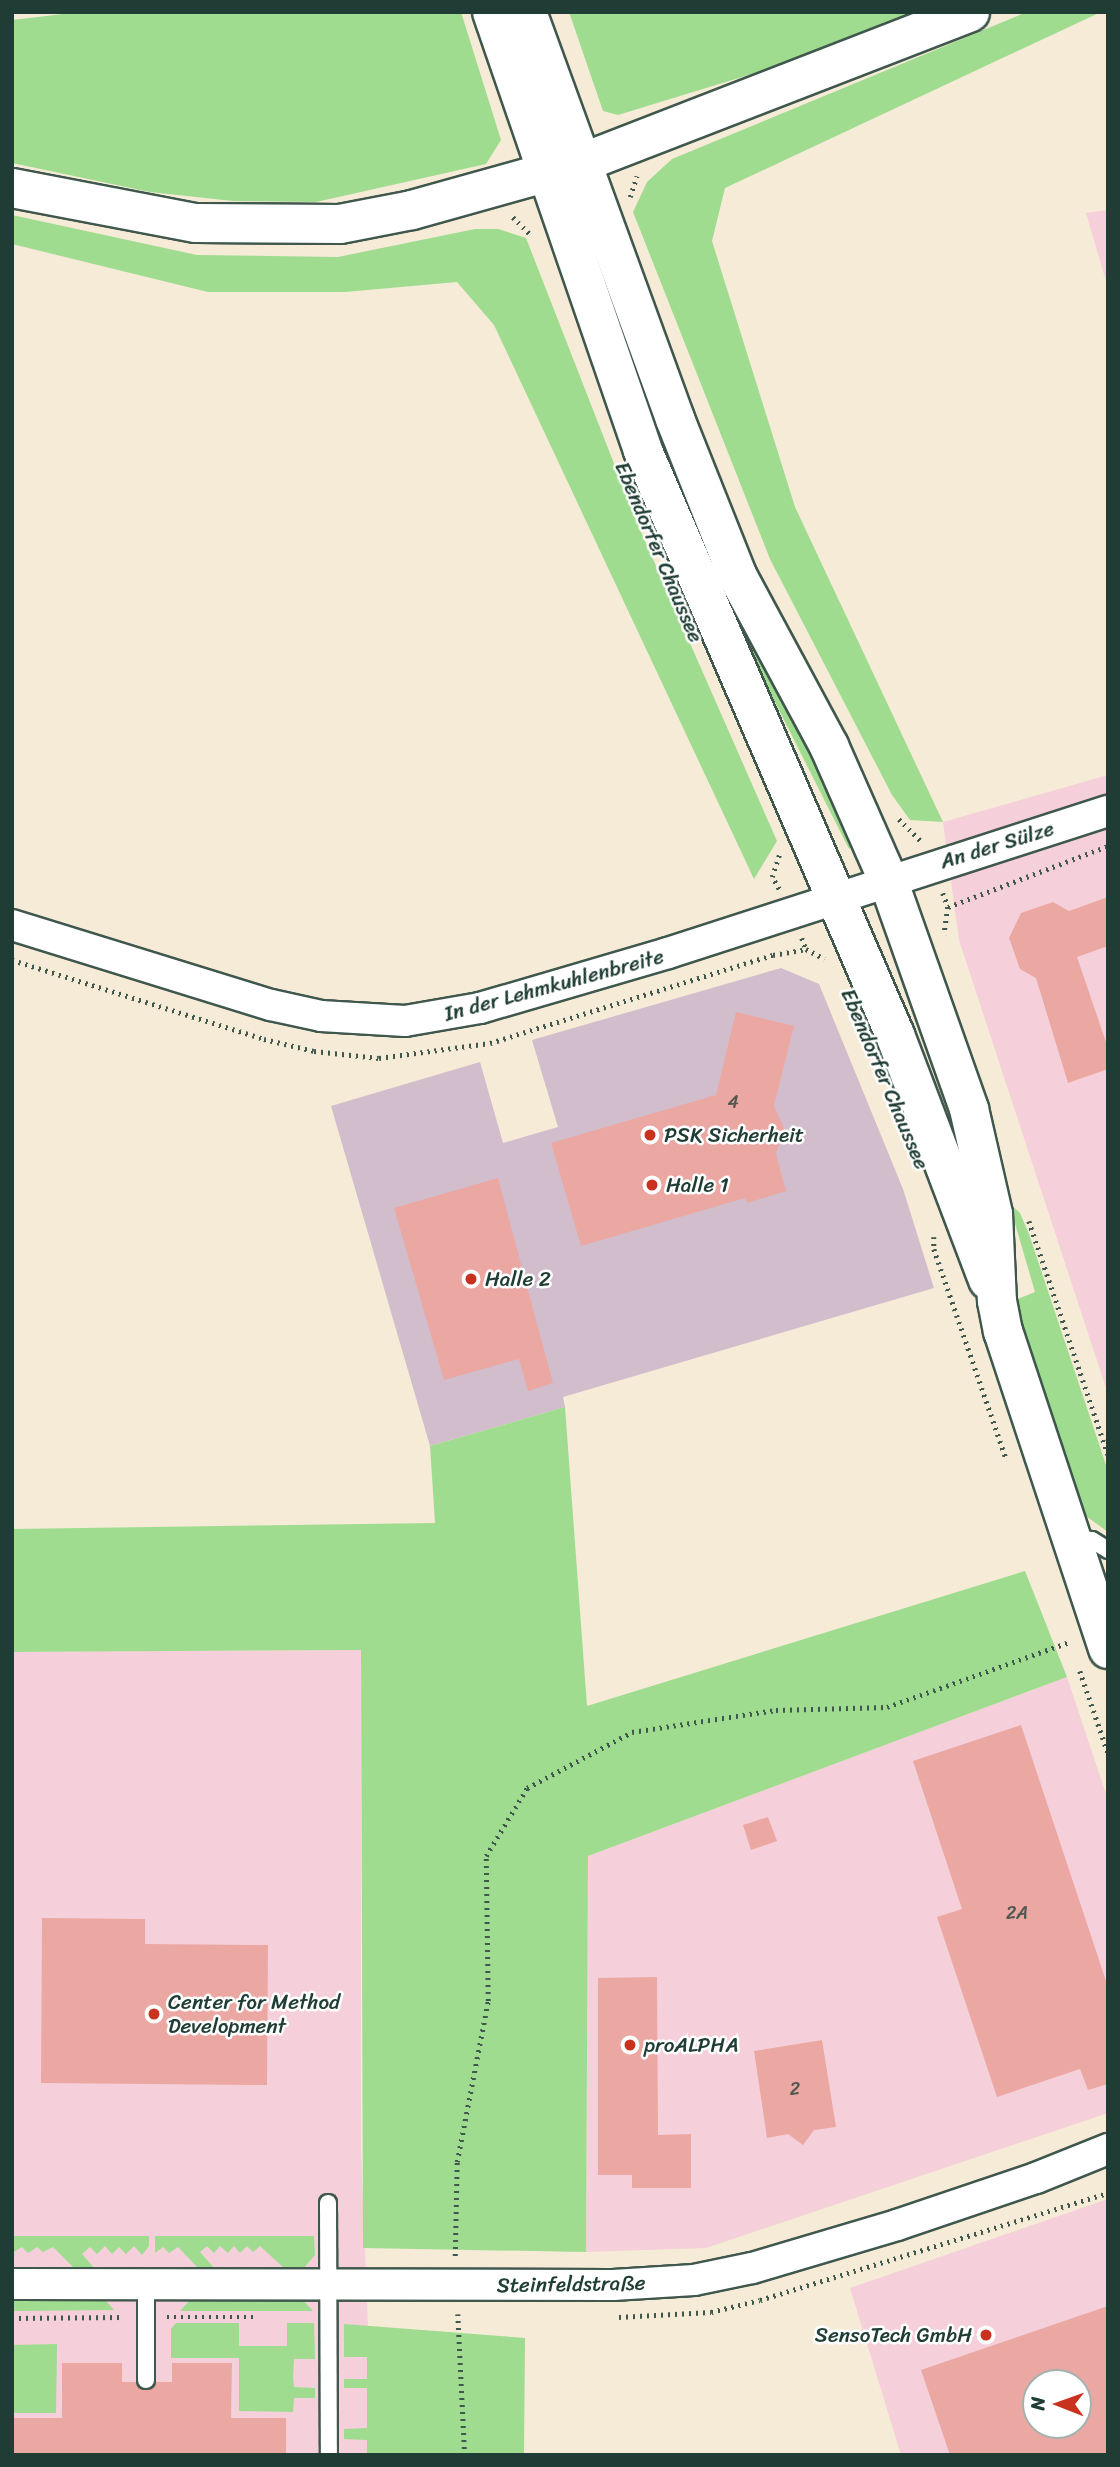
<!DOCTYPE html>
<html>
<head>
<meta charset="utf-8">
<style>
  body { margin:0 }
  #map { position:relative; width:1120px; height:2467px; overflow:hidden; background:#f6ebd7; font-family:Sriracha,sans-serif }
  div>[style] { position:absolute }
  .built>* { inset:0; background:#f5cfd9 }
  .industrial>* { inset:0; background:#d1bdcb }
  .green>* { inset:0; background:#9fdc90 }
  .building>* { inset:0; background:#eba8a3 }
  .path>* { height:4.5px; margin-top:-2.25px; transform-origin:0; background:repeating-linear-gradient(90deg,#3f574c 0 2px,transparent 0 7px) }
  .roads { filter:drop-shadow(2px 0 #3f574c) drop-shadow(-2px 0 #3f574c) drop-shadow(0 2px #3f574c) drop-shadow(0 -2px #3f574c) }
  .service>* { height:16px; margin:-8px; padding:0 8px; transform-origin:8px; border-radius:8px; background:#fff }
  .minor>* { height:30px; margin:-15px; padding:0 15px; transform-origin:15px; border-radius:15px; background:#fff }
  .secondary>* { height:38px; margin:-19px; padding:0 19px; transform-origin:19px; border-radius:19px; background:#fff }
  .trunk>* { height:38px; margin:-19px; padding:0 19px; transform-origin:19px; border-radius:19px; background:#fff }
  .dots>* { width:19px; height:19px; translate:-50% -50%; box-sizing:border-box; border:4px solid #fff; border-radius:50% }
  span { translate:-50% -50%; white-space:nowrap; text-align:center; line-height:1.15; -webkit-text-stroke:5px #fff; paint-order:stroke }
  .number-label { font-size:18px; color:#525850 }
  .number-label span { -webkit-text-stroke-width:0 }
  .street-label { font-size:21px; color:#1f3d34 }
  .poi-label { font-size:21px; color:#1f3d34 }
  .left { translate:0 -50%; text-align:left }
  .right { translate:-100% -50%; text-align:right }
  .frame { position:absolute; inset:0; border:14px solid #1f3d34; pointer-events:none }
  .north { position:absolute; left:1022px; top:2369px; width:70px; height:70px; box-sizing:border-box; background:#fff; border:2px solid #a5b1ae; border-radius:50%; rotate:271deg; font-size:19px; font-weight:700; line-height:28px; text-align:center; color:#1f3d34 }
  .north::after { content:''; display:block; margin:auto; width:24px; height:32px; background:#c8321e; clip-path:polygon(50% 0,100% 100%,50% 72%,0 100%) }
</style>
</head>
<body>
<div id="map">
  <div class="built">
    <i style="clip-path:polygon(1108px 210px,1108px 288px,1086px 213px)"></i>
    <i style="clip-path:polygon(1108px 775px,1108px 1394px,959px 940px,943px 822px)"></i>
    <i style="clip-path:polygon(361px 1650px,361px 2149px,373px 2455px,12px 2455px,12px 1652px)"></i>
    <i style="clip-path:polygon(1067px 1677px,1108px 1800px,1108px 2113px,706px 2248px,586px 2252px,588px 1856px)"></i>
    <i style="clip-path:polygon(evenodd,1108px 2199px,1108px 2455px,901px 2455px,850px 2288px,1108px 2199px,1036px 2383px,1078px 2383px,1078px 2425px,1036px 2425px,1036px 2383px)"></i>
  </div>
  <div class="industrial">
    <i style="clip-path:polygon(781px 968px,819px 984px,903px 1189px,934px 1288px,563px 1397px,565px 1407px,430px 1446px,331px 1106px,480px 1062px,503px 1143px,558px 1127px,532px 1040px)"></i>
  </div>
  <div class="green">
    <i style="clip-path:polygon(80px 12px,461px 12px,501px 140px,486px 164px,316px 202px,233px 201px,150px 192px,12px 163px,12px 20px)"></i>
    <i style="clip-path:polygon(569px 12px,913px 12px,755px 73px,618px 115px,603px 111px)"></i>
    <i style="clip-path:polygon(1027px 12px,1101px 12px,725px 188px,712px 241px,795px 507px,943px 822px,910px 820px,892px 795px,770px 559px,633px 212px,647px 182px,672px 159px)"></i>
    <i style="clip-path:polygon(12px 215px,197px 255px,338px 257px,475px 229px,498px 229px,526px 238px,638px 525px,777px 841px,754px 879px,494px 325px,457px 282px,345px 292px,208px 292px,12px 244px)"></i>
    <i style="clip-path:polygon(592px 227px,808px 737px,852px 844px,849px 849px,709px 571px,625px 359px)"></i>
    <i style="clip-path:polygon(1009px 1203px,1020px 1213px,1029px 1234px,1108px 1471px,1108px 1532px,1079px 1511px,1013px 1301px,1035px 1292px)"></i>
    <i style="clip-path:polygon(565px 1407px,587px 1706px,1025px 1571px,1067px 1677px,588px 1856px,586px 2252px,363px 2248px,361px 1650px,12px 1652px,12px 1529px,435px 1523px,430px 1446px)"></i>
    <i style="clip-path:polygon(12px 2236px,149px 2236px,149px 2246px,142px 2255px,134px 2246px,126px 2254px,119px 2247px,112px 2254px,105px 2246px,97px 2254px,90px 2247px,82px 2254px,95px 2269px,75px 2269px,53px 2247px,43px 2252px,37px 2247px,28px 2253px,22px 2247px,12px 2253px)"></i>
    <i style="clip-path:polygon(155px 2236px,314px 2236px,315px 2255px,303px 2269px,285px 2269px,260px 2246px,253px 2252px,247px 2246px,240px 2253px,234px 2246px,228px 2253px,220px 2246px,214px 2253px,207px 2246px,200px 2252px,215px 2269px,199px 2269px,178px 2247px,169px 2253px,163px 2247px,155px 2253px)"></i>
    <i style="clip-path:polygon(12px 2299px,96px 2300px,106px 2301px,114px 2310px,12px 2311px)"></i>
    <i style="clip-path:polygon(191px 2299px,302px 2299px,313px 2311px,180px 2311px)"></i>
    <i style="clip-path:polygon(176px 2323px,239px 2323px,239px 2346px,287px 2346px,287px 2323px,314px 2323px,315px 2359px,294px 2359px,293px 2378px,294px 2387px,315px 2388px,315px 2398px,294px 2398px,293px 2412px,239px 2411px,239px 2358px,171px 2358px,171px 2329px)"></i>
    <i style="clip-path:polygon(344px 2324px,525px 2338px,524px 2455px,367px 2455px,367px 2440px,344px 2439px,344px 2429px,367px 2428px,367px 2388px,344px 2388px,344px 2379px,367px 2379px,367px 2357px,344px 2357px)"></i>
    <i style="clip-path:polygon(57px 2344px,56px 2413px,12px 2413px,12px 2345px)"></i>
  </div>
  <div class="building">
    <i style="clip-path:polygon(1108px 897px,1108px 946px,1077px 957px,1108px 1048px,1108px 1069px,1068px 1083px,1036px 978px,1020px 969px,1009px 938px,1021px 913px,1053px 902px,1069px 911px)"></i>
    <i style="clip-path:polygon(736px 1012px,794px 1026px,774px 1106px,784px 1128px,776px 1154px,786px 1191px,747px 1203px,745px 1198px,581px 1246px,551px 1143px,716px 1095px)"></i>
    <i style="clip-path:polygon(498px 1178px,553px 1383px,528px 1391px,519px 1359px,444px 1380px,394px 1208px)"></i>
    <i style="clip-path:polygon(1021px 1725px,1108px 1987px,1108px 2084px,1088px 2090px,1080px 2069px,997px 2097px,937px 1917px,962px 1909px,913px 1761px)"></i>
    <i style="clip-path:polygon(768px 1817px,777px 1841px,751px 1850px,743px 1825px)"></i>
    <i style="clip-path:polygon(42px 1918px,145px 1919px,145px 1944px,268px 1945px,267px 2085px,41px 2083px)"></i>
    <i style="clip-path:polygon(657px 1977px,658px 2135px,691px 2134px,691px 2188px,632px 2188px,632px 2175px,598px 2175px,598px 1978px)"></i>
    <i style="clip-path:polygon(822px 2040px,836px 2127px,814px 2130px,803px 2145px,788px 2134px,767px 2138px,754px 2051px)"></i>
    <i style="clip-path:polygon(evenodd,1108px 2306px,1108px 2455px,950px 2455px,921px 2370px,1108px 2306px,1036px 2383px,1078px 2383px,1078px 2425px,1036px 2425px,1036px 2383px)"></i>
    <i style="clip-path:polygon(62px 2363px,122px 2363px,122px 2382px,136px 2382px,145px 2390px,156px 2382px,172px 2382px,172px 2363px,232px 2363px,231px 2418px,286px 2418px,286px 2455px,12px 2455px,12px 2418px,62px 2418px)"></i>
  </div>
  <div class="path">
    <i style="left:630px;top:197px;width:22px;rotate:-72deg"></i>
    <i style="left:513px;top:217px;width:27px;rotate:45deg"></i>
    <i style="left:899px;top:819px;width:33px;rotate:45deg"></i>
    <i style="left:779px;top:889px;width:14px;rotate:-120deg"></i>
    <i style="left:772px;top:877px;width:23px;rotate:-72deg"></i>
    <i style="left:943px;top:893px;width:15px;rotate:70deg"></i>
    <i style="left:948px;top:907px;width:28px;rotate:98deg"></i>
    <i style="left:948px;top:907px;width:171px;rotate:-20.9deg"></i>
    <i style="left:802px;top:938px;width:12px;rotate:70deg"></i>
    <i style="left:806px;top:949px;width:21px;rotate:28deg"></i>
    <i style="left:12px;top:960px;width:264px;rotate:17.4deg"></i>
    <i style="left:264px;top:1039px;width:51px;rotate:13.5deg"></i>
    <i style="left:314px;top:1051px;width:65px;rotate:6.1deg"></i>
    <i style="left:379px;top:1058px;width:112px;rotate:-7.7deg"></i>
    <i style="left:490px;top:1043px;width:296px;rotate:-17.3deg"></i>
    <i style="left:773px;top:955px;width:34px;rotate:-10deg"></i>
    <i style="left:1029px;top:1221px;width:247px;rotate:71.3deg"></i>
    <i style="left:934px;top:1237px;width:12px;rotate:90deg"></i>
    <i style="left:934px;top:1249px;width:224px;rotate:71deg"></i>
    <i style="left:1080px;top:1671px;width:87px;rotate:71.1deg"></i>
    <i style="left:455px;top:2256px;width:94px;rotate:-88.8deg"></i>
    <i style="left:457px;top:2162px;width:164px;rotate:-79.1deg"></i>
    <i style="left:488px;top:2001px;width:145px;rotate:-90.8deg"></i>
    <i style="left:486px;top:1856px;width:79px;rotate:-58.9deg"></i>
    <i style="left:527px;top:1788px;width:119px;rotate:-28.1deg"></i>
    <i style="left:632px;top:1732px;width:146px;rotate:-8.7deg"></i>
    <i style="left:776px;top:1710px;width:111px;rotate:-1.5deg"></i>
    <i style="left:887px;top:1707px;width:194px;rotate:-19.6deg"></i>
    <i style="left:458px;top:2314px;width:141px;rotate:87.2deg"></i>
    <i style="left:167px;top:2317px;width:90px"></i>
    <i style="left:619px;top:2317px;width:92px;rotate:-3.1deg"></i>
    <i style="left:711px;top:2312px;width:50px;rotate:-13.8deg"></i>
    <i style="left:760px;top:2300px;width:364px;rotate:-17.1deg"></i>
    <i style="left:12px;top:2318px;width:112px;rotate:-0.5deg"></i>
  </div>
  <div class="roads">
    <div class="service">
      <i style="left:1072px;top:1537px;width:20px;rotate:9deg"></i>
      <i style="left:1092px;top:1540px;width:19px;rotate:32deg"></i>
      <i style="left:328px;top:2203px;width:252px;rotate:89.8deg"></i>
      <i style="left:146px;top:2380px;width:96px;rotate:-90deg"></i>
    </div>
    <div class="minor">
      <i style="left:12px;top:925px;width:271px;rotate:17.2deg"></i>
      <i style="left:271px;top:1005px;width:51px;rotate:12.4deg"></i>
      <i style="left:321px;top:1016px;width:84px;rotate:3.4deg"></i>
      <i style="left:405px;top:1021px;width:76px;rotate:-9.8deg"></i>
      <i style="left:480px;top:1008px;width:196px;rotate:-16.3deg"></i>
      <i style="left:668px;top:953px;width:462px;rotate:-17.9deg"></i>
      <i style="left:12px;top:2284px;width:601px;rotate:0.1deg"></i>
      <i style="left:613px;top:2285px;width:81px;rotate:-3.5deg"></i>
      <i style="left:694px;top:2280px;width:59px;rotate:-11.7deg"></i>
      <i style="left:752px;top:2268px;width:151px;rotate:-16.5deg"></i>
      <i style="left:897px;top:2225px;width:147px;rotate:-18.7deg"></i>
      <i style="left:1036px;top:2178px;width:78px;rotate:-21.9deg"></i>
    </div>
    <div class="secondary">
      <i style="left:492px;top:12px;width:464px;rotate:71deg"></i>
      <i style="left:643px;top:451px;width:636px;rotate:66.66deg"></i>
      <i style="left:895px;top:1035px;width:262px;rotate:69.2deg"></i>
      <i style="left:527px;top:12px;width:433px;rotate:70deg"></i>
      <i style="left:675px;top:419px;width:170px;rotate:68.3deg"></i>
      <i style="left:738px;top:577px;width:192px;rotate:61.7deg"></i>
      <i style="left:829px;top:746px;width:146px;rotate:66.2deg"></i>
      <i style="left:888px;top:880px;width:243px;rotate:70.5deg"></i>
      <i style="left:969px;top:1109px;width:108px;rotate:77.1deg"></i>
      <i style="left:993px;top:1214px;width:87px;rotate:87.4deg"></i>
      <i style="left:997px;top:1301px;width:31px;rotate:79deg"></i>
      <i style="left:1003px;top:1331px;width:335px;rotate:71.7deg"></i>
    </div>
    <div class="trunk">
      <i style="left:12px;top:188px;width:187px;rotate:10.8deg"></i>
      <i style="left:196px;top:223px;width:144px;rotate:0.4deg"></i>
      <i style="left:340px;top:224px;width:73px;rotate:-11deg"></i>
      <i style="left:412px;top:210px;width:179px;rotate:-15.6deg"></i>
      <i style="left:584px;top:162px;width:414px;rotate:-21.2deg"></i>
    </div>
  </div>
  <div class="dots">
    <i style="left:650px;top:1135px;background:#c8321e"></i>
    <i style="left:652px;top:1185px;background:#c8321e"></i>
    <i style="left:471px;top:1279px;background:#c8321e"></i>
    <i style="left:154px;top:2014px;background:#c8321e"></i>
    <i style="left:630px;top:2045px;background:#c8321e"></i>
    <i style="left:986px;top:2335px;background:#c8321e"></i>
  </div>
  <div class="number-label">
    <span style="left:733px;top:1102px">4</span>
    <span style="left:1017px;top:1913px">2A</span>
    <span style="left:795px;top:2089px">2</span>
  </div>
  <div class="street-label">
    <span style="left:659px;top:552px;rotate:67deg">Ebendorfer Chaussee</span>
    <span style="left:997px;top:845px;rotate:-17deg">An der Sülze</span>
    <span style="left:554px;top:985px;rotate:-15deg">In der Lehmkuhlenbreite</span>
    <span style="left:885px;top:1079px;rotate:67deg">Ebendorfer Chaussee</span>
    <span style="left:571px;top:2284px;rotate:-1deg">Steinfeldstraße</span>
  </div>
  <div class="poi-label">
    <span class="left" style="left:664px;top:1135px">PSK Sicherheit</span>
    <span class="left" style="left:666px;top:1185px">Halle 1</span>
    <span class="left" style="left:485px;top:1279px">Halle 2</span>
    <span class="left" style="left:168px;top:2014px">Center for Method<br>Development</span>
    <span class="left" style="left:644px;top:2045px">proALPHA</span>
    <span class="right" style="left:972px;top:2335px">SensoTech GmbH</span>
  </div>
  <div class="frame"></div>
  <div class="north">N</div>
</div>
</body>
</html>
